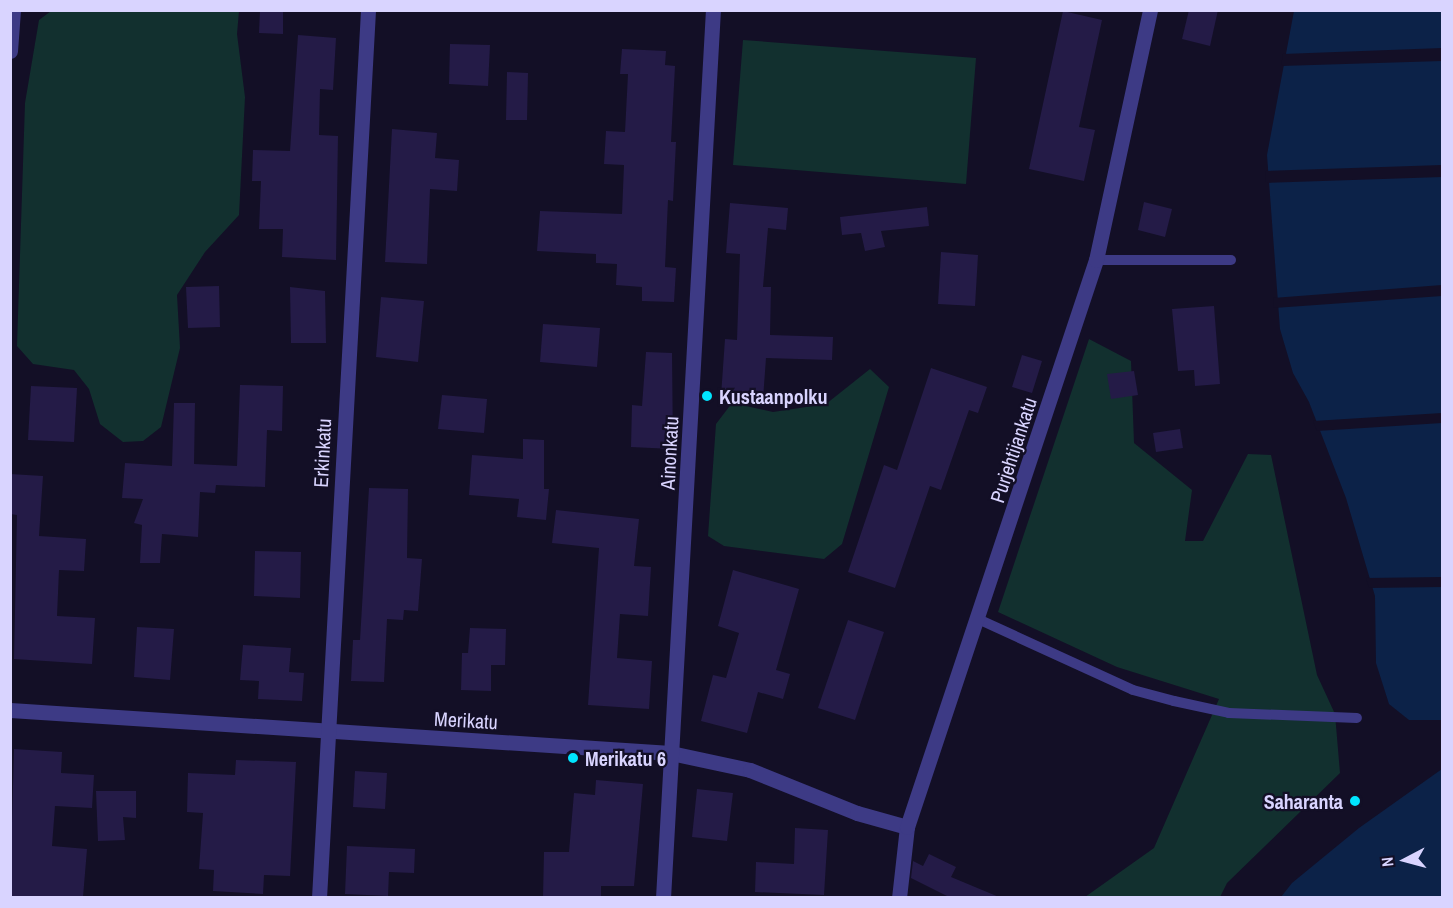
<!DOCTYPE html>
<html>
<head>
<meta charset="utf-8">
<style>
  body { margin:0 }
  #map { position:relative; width:1453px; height:908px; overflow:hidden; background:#130f26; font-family:"Archivo Narrow",sans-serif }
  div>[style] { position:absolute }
  .green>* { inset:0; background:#12302f }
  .water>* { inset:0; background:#0c2248 }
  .pier>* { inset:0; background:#130f26 }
  .building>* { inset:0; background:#241b47 }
  .lane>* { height:10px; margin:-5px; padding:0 5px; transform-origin:5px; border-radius:5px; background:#3d3a85 }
  .street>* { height:15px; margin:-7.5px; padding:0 7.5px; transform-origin:7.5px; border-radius:7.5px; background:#3d3a85 }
  .dots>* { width:16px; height:16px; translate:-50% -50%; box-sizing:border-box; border:3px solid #130f26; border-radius:50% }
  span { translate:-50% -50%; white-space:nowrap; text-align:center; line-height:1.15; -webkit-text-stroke:4.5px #130f26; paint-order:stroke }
  .poi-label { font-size:20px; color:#d9d4ff; font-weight:700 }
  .left { translate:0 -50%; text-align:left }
  .right { translate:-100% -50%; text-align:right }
  .street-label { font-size:20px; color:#d9d4ff }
  .frame { position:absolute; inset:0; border:12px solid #d9d4ff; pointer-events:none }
  .north { position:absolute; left:1375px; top:830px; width:60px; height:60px; -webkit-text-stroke:4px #130f26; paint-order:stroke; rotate:264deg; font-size:16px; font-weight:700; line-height:24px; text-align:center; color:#d9d4ff }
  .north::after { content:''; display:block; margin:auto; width:21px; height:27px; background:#d9d4ff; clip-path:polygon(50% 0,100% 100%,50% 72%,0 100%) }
</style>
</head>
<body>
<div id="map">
  <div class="green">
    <i style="clip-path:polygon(51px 11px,239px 11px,237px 34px,245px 97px,239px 215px,205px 252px,177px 295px,180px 348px,161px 427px,143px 441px,123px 442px,100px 424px,89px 389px,74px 370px,33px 364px,17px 346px,25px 103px,39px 20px)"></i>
    <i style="clip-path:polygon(743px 40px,976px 58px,966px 184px,733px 165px)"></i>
    <i style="clip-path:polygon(1089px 339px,1131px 361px,1134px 443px,1192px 490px,1185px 541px,1203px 541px,1248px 454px,1271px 455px,1317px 675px,1335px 714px,1340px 773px,1227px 883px,1220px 897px,1085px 897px,1154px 848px,1219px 699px,1117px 667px,998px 612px)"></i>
    <i style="clip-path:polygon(870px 369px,889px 387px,842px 544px,824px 559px,724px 546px,708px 536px,716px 424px,732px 403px,773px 412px,826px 404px)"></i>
  </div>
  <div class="water">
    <i style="clip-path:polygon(1294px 11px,1442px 11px,1442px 720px,1409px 720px,1389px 704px,1376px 663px,1375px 596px,1346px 498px,1309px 402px,1293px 373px,1280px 329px,1267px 155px)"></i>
    <i style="clip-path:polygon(1442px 769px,1442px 897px,1281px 897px,1292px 883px,1359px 828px)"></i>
  </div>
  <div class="pier">
    <i style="clip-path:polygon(1442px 48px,1442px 61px,1281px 66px,1283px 54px)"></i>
    <i style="clip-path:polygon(1442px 165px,1442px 177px,1266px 183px,1265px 171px)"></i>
    <i style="clip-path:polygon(1442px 285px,1442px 296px,1274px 308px,1273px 298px)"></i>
    <i style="clip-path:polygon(1442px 413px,1442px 423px,1317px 431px,1313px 421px)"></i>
    <i style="clip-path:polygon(1442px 577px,1442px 587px,1369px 588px,1366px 578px)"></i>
  </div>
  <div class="building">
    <i style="clip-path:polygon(260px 10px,283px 10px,283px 34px,259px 33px)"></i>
    <i style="clip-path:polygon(1189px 10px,1218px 10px,1210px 46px,1182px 39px)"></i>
    <i style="clip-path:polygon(1063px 11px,1102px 20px,1079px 127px,1095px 130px,1084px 181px,1029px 169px)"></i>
    <i style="clip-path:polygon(298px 35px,336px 38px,333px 90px,320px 89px,319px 135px,338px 136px,336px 260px,282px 257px,283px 229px,259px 229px,261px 181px,252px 181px,253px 150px,290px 151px)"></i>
    <i style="clip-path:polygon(450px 44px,490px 45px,488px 86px,449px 84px)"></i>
    <i style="clip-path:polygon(622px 49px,666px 51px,665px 65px,675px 66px,671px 142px,676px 142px,673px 201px,668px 200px,665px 267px,676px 268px,674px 302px,642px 301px,642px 287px,616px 285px,617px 264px,596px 263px,596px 254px,537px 251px,540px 211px,622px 214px,624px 165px,604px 164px,606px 131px,625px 132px,628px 74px,620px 74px)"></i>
    <i style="clip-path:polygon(507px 72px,528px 73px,527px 120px,506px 120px)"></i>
    <i style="clip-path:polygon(392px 129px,437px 133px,435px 158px,459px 160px,457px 191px,430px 189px,427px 264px,385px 262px)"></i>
    <i style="clip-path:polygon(1144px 202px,1172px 209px,1165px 237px,1138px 230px)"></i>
    <i style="clip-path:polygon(730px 203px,788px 208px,786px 230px,768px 228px,763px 287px,771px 287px,770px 335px,833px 337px,832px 360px,766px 358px,763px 399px,721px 396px,725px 339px,737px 340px,740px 254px,726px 253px)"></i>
    <i style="clip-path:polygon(927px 207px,929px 226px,881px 231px,885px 247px,865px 251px,861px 233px,842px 235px,840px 217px)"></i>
    <i style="clip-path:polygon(941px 252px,978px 255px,975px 306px,938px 304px)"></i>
    <i style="clip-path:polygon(219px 286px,220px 327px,188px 328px,186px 287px)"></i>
    <i style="clip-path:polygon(290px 287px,325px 291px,326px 343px,291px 343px)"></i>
    <i style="clip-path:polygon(381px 297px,424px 301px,418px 362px,376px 357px)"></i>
    <i style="clip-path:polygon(1214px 306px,1220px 384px,1195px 386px,1194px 370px,1178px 371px,1172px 309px)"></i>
    <i style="clip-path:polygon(543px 324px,600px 328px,597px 367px,540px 362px)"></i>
    <i style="clip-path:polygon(646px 352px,672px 353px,673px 449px,631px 447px,632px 405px,642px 406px)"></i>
    <i style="clip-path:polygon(1022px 355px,1042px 361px,1032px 393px,1012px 387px)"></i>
    <i style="clip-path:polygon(931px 368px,987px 387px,978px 413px,969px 410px,941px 490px,930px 486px,895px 588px,848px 572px,884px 465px,897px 470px)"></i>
    <i style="clip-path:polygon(1134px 371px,1138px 395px,1111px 399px,1107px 374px)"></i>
    <i style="clip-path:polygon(240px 385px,283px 386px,282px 431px,267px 430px,265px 487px,216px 485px,215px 493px,200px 492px,198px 537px,162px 534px,160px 563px,140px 563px,142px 525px,134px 523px,143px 499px,122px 498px,125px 463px,172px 466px,174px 403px,195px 403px,194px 464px,237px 466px)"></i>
    <i style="clip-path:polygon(31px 386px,77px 388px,74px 442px,28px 440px)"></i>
    <i style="clip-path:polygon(442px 395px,487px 399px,484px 433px,438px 429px)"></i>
    <i style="clip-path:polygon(1180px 429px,1183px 448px,1156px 452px,1153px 433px)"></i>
    <i style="clip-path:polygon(523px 439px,544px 440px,544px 489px,549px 489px,546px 520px,517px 517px,519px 499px,469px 495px,472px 455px,523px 459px)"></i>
    <i style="clip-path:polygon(10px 474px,43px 476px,39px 536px,86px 539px,84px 571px,59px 570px,57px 616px,95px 618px,92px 664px,14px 659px,17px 515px,10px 514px)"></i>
    <i style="clip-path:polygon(369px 488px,408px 489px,407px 558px,422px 559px,418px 611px,404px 610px,403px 620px,387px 619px,384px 682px,351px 681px,353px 640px,360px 640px)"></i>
    <i style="clip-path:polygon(556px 510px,639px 519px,634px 566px,651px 567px,648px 616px,620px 614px,617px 658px,652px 661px,649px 709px,588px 705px,599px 548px,552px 543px)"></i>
    <i style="clip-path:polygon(255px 551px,301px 552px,300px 598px,254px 596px)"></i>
    <i style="clip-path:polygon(733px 570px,799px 589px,776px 670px,790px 674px,783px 699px,758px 692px,747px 733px,701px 721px,713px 675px,726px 678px,739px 633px,718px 626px)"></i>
    <i style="clip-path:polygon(848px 620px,884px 632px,855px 720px,818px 708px)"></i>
    <i style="clip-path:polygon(137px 627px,174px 629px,170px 680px,134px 677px)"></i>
    <i style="clip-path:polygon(470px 628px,506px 629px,505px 665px,491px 665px,491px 691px,461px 690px,462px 653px,468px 653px)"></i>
    <i style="clip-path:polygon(243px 645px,291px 648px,289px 672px,304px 673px,302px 701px,258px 699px,259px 681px,240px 680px)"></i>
    <i style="clip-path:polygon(14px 749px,62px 752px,61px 773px,94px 775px,92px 808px,55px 806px,52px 846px,87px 849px,83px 897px,10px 897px)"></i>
    <i style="clip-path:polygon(236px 760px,296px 762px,290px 876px,264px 875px,263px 894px,213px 891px,214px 870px,199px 869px,203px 813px,187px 812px,188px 773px,235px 775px)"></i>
    <i style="clip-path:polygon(355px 771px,387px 773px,385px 809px,353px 807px)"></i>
    <i style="clip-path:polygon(596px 780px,643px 784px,634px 886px,601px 886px,601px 897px,543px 897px,544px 852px,569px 852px,574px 793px,595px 795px)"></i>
    <i style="clip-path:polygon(697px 789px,733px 793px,727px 841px,692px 837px)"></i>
    <i style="clip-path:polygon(96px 791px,136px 791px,136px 818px,123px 817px,125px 840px,98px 841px)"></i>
    <i style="clip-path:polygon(795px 828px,828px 830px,824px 895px,755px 892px,756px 862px,794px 864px)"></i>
    <i style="clip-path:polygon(347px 846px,415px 849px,414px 873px,389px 872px,388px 896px,345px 894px)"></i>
    <i style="clip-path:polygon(929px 854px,956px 867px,951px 877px,999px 897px,949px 897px,911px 878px,913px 861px,923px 866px)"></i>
  </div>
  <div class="lane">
    <i style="left:1096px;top:260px;width:135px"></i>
    <i style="left:978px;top:619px;width:170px;rotate:24.6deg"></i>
    <i style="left:1133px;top:690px;width:42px;rotate:15deg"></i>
    <i style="left:1174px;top:701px;width:56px;rotate:12.3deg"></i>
    <i style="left:1229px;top:713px;width:128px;rotate:2.2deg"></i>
  </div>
  <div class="street">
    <i style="left:10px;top:51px;width:41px;rotate:-85.8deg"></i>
    <i style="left:10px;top:710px;width:662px;rotate:3.72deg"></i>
    <i style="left:671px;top:753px;width:81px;rotate:12.1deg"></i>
    <i style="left:750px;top:770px;width:115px;rotate:21.9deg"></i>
    <i style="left:857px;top:813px;width:52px;rotate:15.6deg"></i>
    <i style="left:319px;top:898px;width:889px;rotate:-86.84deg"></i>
    <i style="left:663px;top:898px;width:889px;rotate:-86.78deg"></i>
    <i style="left:899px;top:898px;width:71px;rotate:-83.6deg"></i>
    <i style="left:907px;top:827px;width:598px;rotate:-71.57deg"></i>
    <i style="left:1096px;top:260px;width:256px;rotate:-77.8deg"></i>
  </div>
  <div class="dots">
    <i style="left:707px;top:396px;background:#00e5ff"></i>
    <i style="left:573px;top:758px;background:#00e5ff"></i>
    <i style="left:1355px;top:801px;background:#00e5ff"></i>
  </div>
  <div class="poi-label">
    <span class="left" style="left:719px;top:396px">Kustaanpolku</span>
    <span class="left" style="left:585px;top:758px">Merikatu 6</span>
    <span class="right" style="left:1343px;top:801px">Saharanta</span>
  </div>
  <div class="street-label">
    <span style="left:1013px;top:450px;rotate:-72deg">Purjehtijankatu</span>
    <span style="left:322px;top:453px;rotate:-87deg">Erkinkatu</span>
    <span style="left:669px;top:453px;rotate:-87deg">Ainonkatu</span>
    <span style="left:466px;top:720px;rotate:3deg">Merikatu</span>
  </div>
  <div class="frame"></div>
  <div class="north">N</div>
</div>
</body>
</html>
